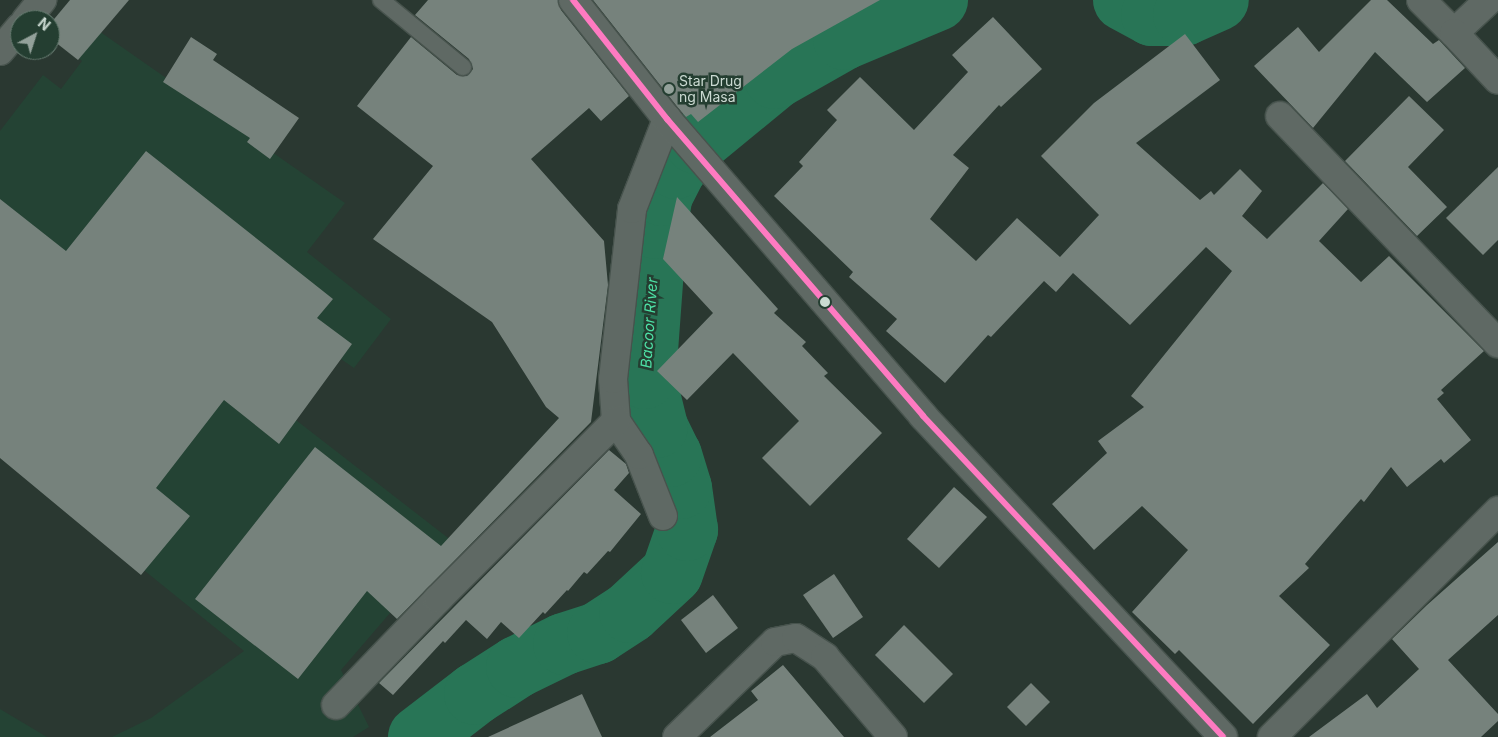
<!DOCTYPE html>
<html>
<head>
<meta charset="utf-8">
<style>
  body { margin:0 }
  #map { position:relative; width:1498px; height:737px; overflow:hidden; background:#2a3831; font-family:Inter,sans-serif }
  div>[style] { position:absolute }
  .built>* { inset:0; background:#244334 }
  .river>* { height:62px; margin:-31px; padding:0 31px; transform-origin:31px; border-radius:31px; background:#287556 }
  .building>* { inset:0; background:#76827c }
  .roads { filter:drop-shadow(1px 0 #47534d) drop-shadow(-1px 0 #47534d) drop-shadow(0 1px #47534d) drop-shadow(0 -1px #47534d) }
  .service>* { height:16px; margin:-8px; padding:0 8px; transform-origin:8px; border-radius:8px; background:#5f6964 }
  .minor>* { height:28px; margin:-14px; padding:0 14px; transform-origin:14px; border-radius:14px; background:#5f6964 }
  .secondary>* { height:28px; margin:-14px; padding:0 14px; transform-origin:14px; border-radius:14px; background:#5f6964 }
  .bus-1>* { height:6px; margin:-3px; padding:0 3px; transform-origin:3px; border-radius:3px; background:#fe7ac1 }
  .dots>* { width:14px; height:14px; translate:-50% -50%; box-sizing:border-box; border:2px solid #243e31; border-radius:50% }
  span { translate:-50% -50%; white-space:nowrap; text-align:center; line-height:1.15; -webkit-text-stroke:5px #243e31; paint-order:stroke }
  .poi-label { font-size:14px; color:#cbdad2 }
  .left { translate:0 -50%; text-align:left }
  .water-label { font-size:15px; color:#4de0a5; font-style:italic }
  .north { position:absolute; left:10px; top:10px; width:50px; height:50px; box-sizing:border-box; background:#243e31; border:1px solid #677c71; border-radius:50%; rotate:40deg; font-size:14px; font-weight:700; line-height:20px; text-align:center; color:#cbdad2 }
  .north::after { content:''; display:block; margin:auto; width:18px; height:22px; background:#93a19a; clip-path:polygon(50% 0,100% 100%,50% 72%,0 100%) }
</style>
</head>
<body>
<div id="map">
  <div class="built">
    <i style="clip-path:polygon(86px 22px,345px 203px,307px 252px,391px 319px,354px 368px,338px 357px,292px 417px,452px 541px,341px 670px,369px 727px,353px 737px,112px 737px,151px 718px,244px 651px,0 454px,0 131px,43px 75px,61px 89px,82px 61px,67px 47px)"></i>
    <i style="clip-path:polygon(0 709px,47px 737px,0 737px)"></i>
  </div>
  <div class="river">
    <i style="left:1124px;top:0;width:32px;rotate:28deg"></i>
    <i style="left:1152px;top:15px;width:32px"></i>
    <i style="left:1184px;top:15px;width:37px;rotate:-24deg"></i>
    <i style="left:419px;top:737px;width:71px;rotate:-37.5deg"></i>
    <i style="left:475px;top:694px;width:50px;rotate:-32.7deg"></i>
    <i style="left:517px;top:667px;width:52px;rotate:-26.1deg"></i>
    <i style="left:564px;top:644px;width:36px;rotate:-18deg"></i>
    <i style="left:598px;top:633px;width:38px;rotate:-33deg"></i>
    <i style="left:630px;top:612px;width:57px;rotate:-42.9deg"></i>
    <i style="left:672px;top:573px;width:46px;rotate:-70.8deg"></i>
    <i style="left:687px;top:530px;width:42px;rotate:-98.1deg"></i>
    <i style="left:681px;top:488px;width:34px;rotate:-107deg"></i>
    <i style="left:671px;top:456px;width:32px;rotate:-116deg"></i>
    <i style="left:657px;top:427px;width:50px;rotate:-103.8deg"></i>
    <i style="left:645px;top:378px;width:150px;rotate:-85.8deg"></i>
    <i style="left:656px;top:228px;width:34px;rotate:-80deg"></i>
    <i style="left:662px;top:195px;width:30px;rotate:-63deg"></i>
    <i style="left:676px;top:168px;width:32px;rotate:-51deg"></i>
    <i style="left:696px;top:143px;width:102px;rotate:-39.4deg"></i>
    <i style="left:775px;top:78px;width:79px;rotate:-29.5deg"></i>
    <i style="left:844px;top:39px;width:101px;rotate:-22.8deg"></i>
  </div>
  <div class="building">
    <i style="clip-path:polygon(70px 0,129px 0,78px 60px,50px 38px,50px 24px)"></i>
    <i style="clip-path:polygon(428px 0,558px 0,561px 10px,629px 96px,601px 121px,589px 108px,531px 159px,604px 241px,608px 285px,591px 422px,397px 619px,367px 591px,298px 679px,195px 599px,315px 447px,441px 546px,559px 418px,546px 407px,492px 322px,373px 239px,433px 166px,357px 106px,411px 37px,457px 75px,467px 76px,473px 69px,469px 59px,415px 15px)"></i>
    <i style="clip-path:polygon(593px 0,880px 0,792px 49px,698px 122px,691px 114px,686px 117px,679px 109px)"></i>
    <i style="clip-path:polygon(1371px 0,1387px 0,1433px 44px,1439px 40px,1465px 68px,1427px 102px,1375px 52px,1313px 128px,1254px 66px,1298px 27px,1319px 52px)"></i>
    <i style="clip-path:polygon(993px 17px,1042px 69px,1001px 107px,999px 105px,953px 155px,969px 168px,930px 219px,976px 261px,1017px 218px,1060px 257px,1099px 215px,1041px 156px,1094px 103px,1185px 34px,1220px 80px,1136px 143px,1200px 200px,1211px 191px,1214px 195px,1240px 169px,1262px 191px,1242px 216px,1267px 239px,1323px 183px,1348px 209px,1319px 241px,1361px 282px,1389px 256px,1484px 351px,1441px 390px,1444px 393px,1437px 399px,1471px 440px,1444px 463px,1441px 459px,1407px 487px,1391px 467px,1364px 502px,1361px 499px,1305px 564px,1309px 568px,1279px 596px,1330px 645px,1253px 724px,1179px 650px,1175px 654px,1132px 612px,1188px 550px,1142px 506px,1094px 550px,1052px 504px,1107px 453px,1098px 441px,1144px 407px,1131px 396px,1232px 271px,1206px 247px,1130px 325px,1073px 273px,1056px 292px,1044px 281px,991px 337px,988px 335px,945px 383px,886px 331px,897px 319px,849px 277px,853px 272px,774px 196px,803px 166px,799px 162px,837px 120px,827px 110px,860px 77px,914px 130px,968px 72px,952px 55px)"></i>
    <i style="clip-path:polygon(191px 37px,217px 54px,213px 60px,299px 118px,270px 159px,247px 142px,250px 138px,163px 82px)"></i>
    <i style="clip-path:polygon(1409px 96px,1444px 130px,1408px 167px,1447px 207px,1417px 236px,1345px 161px)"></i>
    <i style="clip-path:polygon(146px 151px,333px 299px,317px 318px,352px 344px,279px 444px,224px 400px,156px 488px,190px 516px,141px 575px,0 458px,0 199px,66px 251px)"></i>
    <i style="clip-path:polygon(1498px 167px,1498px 240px,1483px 255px,1446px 218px)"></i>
    <i style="clip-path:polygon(677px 197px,778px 309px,774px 313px,806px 342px,802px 346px,828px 373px,824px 376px,882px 433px,810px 506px,762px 458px,799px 421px,733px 353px,687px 400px,657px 371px,713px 313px,663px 259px)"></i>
    <i style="clip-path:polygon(609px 450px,626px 464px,629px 473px,614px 490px,641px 514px,610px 552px,608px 551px,587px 574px,584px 572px,568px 591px,567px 590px,545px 614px,543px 612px,519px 638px,501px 622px,487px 639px,466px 620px,445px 643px,443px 641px,393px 695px,379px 683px)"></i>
    <i style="clip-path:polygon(954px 487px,987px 517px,939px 568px,907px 539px)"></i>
    <i style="clip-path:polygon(1498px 542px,1498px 615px,1448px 660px,1498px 714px,1498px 721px,1481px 737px,1309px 737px,1367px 694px,1377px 708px,1419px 669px,1392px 639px,1427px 605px)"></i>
    <i style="clip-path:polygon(834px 574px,863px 617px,833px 638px,803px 595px)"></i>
    <i style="clip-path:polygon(713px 595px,738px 628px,706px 653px,681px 620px)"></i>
    <i style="clip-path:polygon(904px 625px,953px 674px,924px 703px,875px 655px)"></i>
    <i style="clip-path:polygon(783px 665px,844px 737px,710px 737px,758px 700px,751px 691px)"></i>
    <i style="clip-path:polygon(1031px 683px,1050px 702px,1026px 726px,1007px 707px)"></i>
    <i style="clip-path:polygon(582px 694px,602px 737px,488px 737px)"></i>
  </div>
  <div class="roads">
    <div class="service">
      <i style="left:381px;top:0;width:106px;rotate:39.3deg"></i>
    </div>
    <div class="minor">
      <i style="left:1421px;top:0;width:47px;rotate:45deg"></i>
      <i style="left:1489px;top:0;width:48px;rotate:136.7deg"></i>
      <i style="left:1454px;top:33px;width:64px;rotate:46.9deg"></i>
      <i style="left:1280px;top:116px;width:315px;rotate:46.2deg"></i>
      <i style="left:663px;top:516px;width:66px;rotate:-111.5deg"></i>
      <i style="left:639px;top:455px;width:41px;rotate:-124.1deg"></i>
      <i style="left:616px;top:421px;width:42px;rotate:-94.1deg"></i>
      <i style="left:613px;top:379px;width:171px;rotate:-83.6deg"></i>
      <i style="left:632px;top:209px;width:97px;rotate:-68.7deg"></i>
      <i style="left:336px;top:705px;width:147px;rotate:-46.1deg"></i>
      <i style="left:438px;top:599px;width:252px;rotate:-45deg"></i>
      <i style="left:677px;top:737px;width:136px;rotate:-44.1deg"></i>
      <i style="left:775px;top:642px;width:21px;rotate:-11deg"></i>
      <i style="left:796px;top:638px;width:35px;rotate:33deg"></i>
      <i style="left:825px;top:657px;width:105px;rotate:49.6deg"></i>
      <i style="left:1272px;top:737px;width:320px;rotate:-45deg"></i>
    </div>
    <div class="secondary">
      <i style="left:573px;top:0;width:152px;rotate:51.7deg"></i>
      <i style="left:667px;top:119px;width:392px;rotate:49.2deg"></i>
      <i style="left:923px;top:416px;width:439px;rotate:46.9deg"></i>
      <i style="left:26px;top:20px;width:26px;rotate:-51deg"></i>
      <i style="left:0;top:51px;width:31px;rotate:-50deg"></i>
    </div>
  </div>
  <div class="bus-1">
    <i style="left:573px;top:0;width:152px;rotate:51.7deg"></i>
    <i style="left:667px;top:119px;width:392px;rotate:49.2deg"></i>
    <i style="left:923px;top:416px;width:439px;rotate:46.9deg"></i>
  </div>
  <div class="dots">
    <i style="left:669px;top:89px;background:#93a19a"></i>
    <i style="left:825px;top:302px;background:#cbdad2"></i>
  </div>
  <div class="poi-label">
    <span class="left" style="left:679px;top:89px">Star Drug<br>ng Masa</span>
  </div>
  <div class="water-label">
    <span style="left:649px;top:323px;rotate:-86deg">Bacoor River</span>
  </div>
  <div class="north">N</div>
</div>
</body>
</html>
